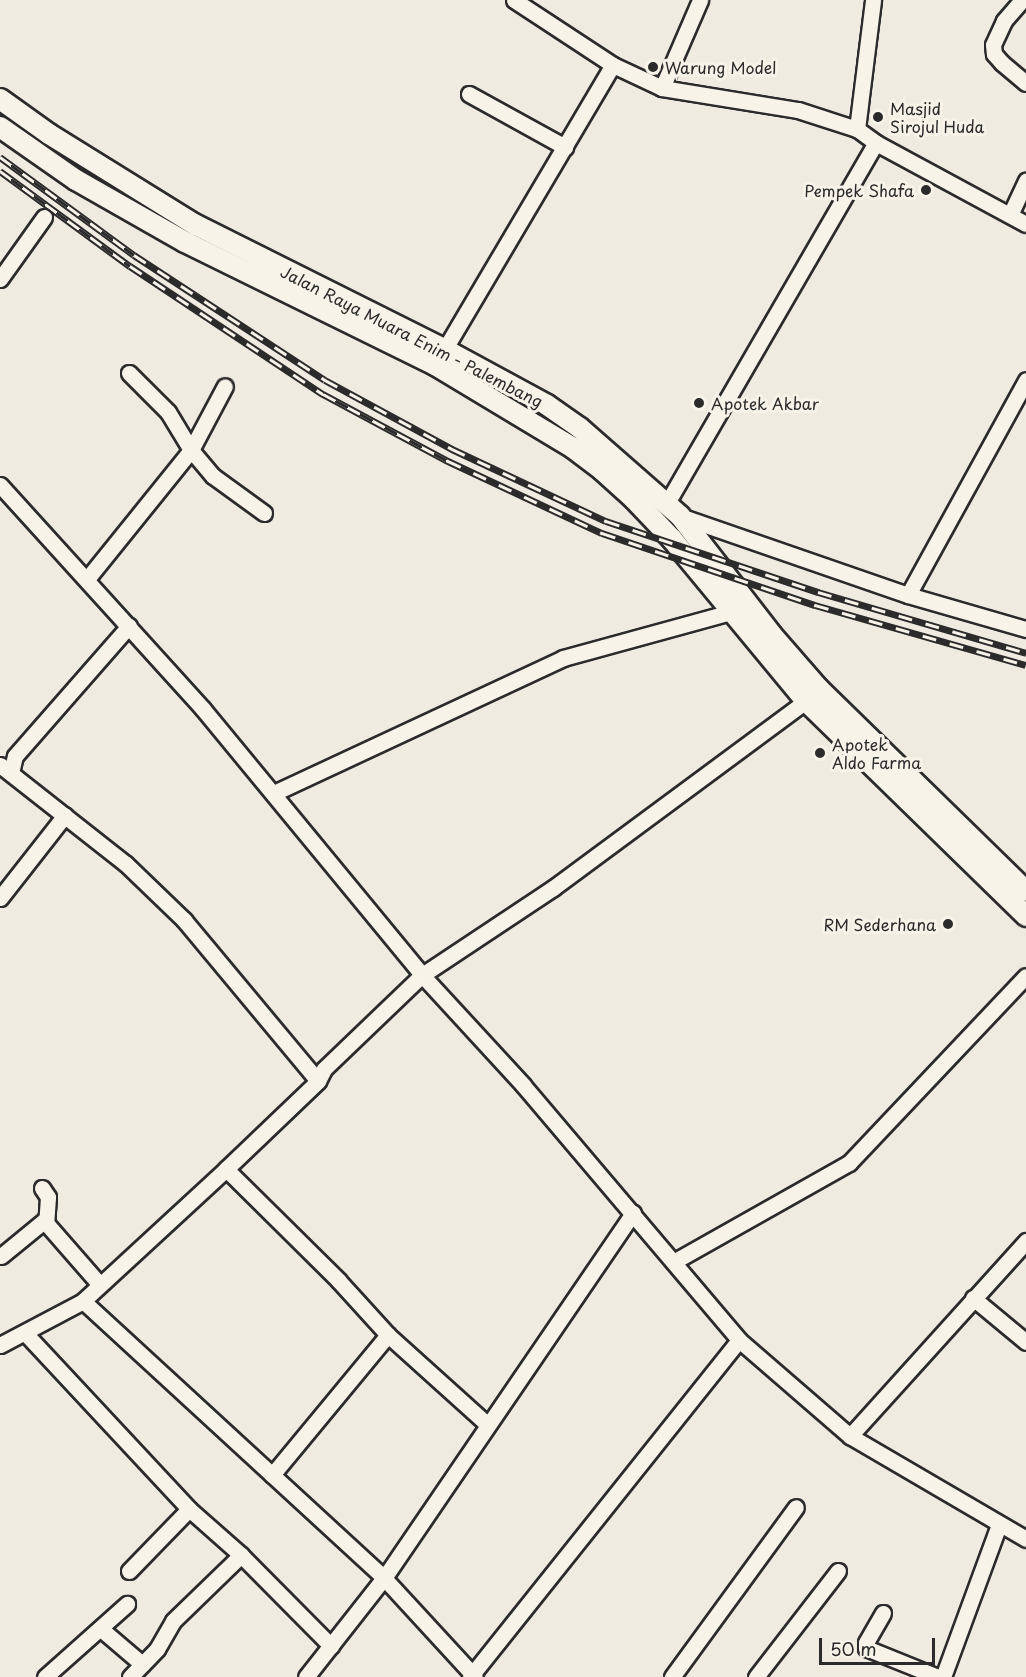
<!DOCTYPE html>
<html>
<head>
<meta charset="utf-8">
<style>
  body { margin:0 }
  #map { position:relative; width:1026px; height:1677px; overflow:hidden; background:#efebe0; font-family:"Playpen Sans",sans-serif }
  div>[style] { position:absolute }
  .roads { filter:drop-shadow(2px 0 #2b2b2b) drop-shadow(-2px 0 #2b2b2b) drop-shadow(0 2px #2b2b2b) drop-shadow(0 -2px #2b2b2b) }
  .minor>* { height:15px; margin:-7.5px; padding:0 7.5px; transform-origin:7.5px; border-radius:7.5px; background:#f7f3e8 }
  .major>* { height:20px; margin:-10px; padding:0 10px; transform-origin:10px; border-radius:10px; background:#f7f3e8 }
  .rail>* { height:7px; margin-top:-3.5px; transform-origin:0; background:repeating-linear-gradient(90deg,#f7f3e8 0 14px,#2b2b2b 0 28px); box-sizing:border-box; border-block:2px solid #2b2b2b }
  .dots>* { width:16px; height:16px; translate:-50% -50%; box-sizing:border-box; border:3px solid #f7f3e8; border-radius:50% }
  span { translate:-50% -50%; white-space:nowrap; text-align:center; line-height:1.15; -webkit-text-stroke:6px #f7f3e8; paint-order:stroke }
  .poi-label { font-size:16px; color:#2b2b2b }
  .left { translate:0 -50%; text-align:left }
  .right { translate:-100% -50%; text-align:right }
  .street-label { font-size:16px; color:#2b2b2b }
  .scale { position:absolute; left:819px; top:1638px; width:116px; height:27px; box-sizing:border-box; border:3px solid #2b2b2b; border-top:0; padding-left:8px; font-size:18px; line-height:21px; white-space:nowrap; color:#2b2b2b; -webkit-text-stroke:4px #f7f3e8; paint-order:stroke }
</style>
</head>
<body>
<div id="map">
  <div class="roads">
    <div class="minor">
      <i style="left:514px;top:0;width:118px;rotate:33.3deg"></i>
      <i style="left:613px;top:65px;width:54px;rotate:25.1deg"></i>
      <i style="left:662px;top:88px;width:138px;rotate:9.2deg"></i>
      <i style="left:798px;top:110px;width:62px;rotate:17.9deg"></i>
      <i style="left:857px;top:129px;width:24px;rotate:36deg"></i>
      <i style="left:876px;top:143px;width:170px;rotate:28.4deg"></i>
      <i style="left:1022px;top:0;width:28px;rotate:131deg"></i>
      <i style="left:1004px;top:21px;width:26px;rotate:115deg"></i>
      <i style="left:993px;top:45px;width:9px;rotate:84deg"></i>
      <i style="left:994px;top:54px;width:12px;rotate:48deg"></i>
      <i style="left:1002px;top:63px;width:31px;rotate:40deg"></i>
      <i style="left:662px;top:88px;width:96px;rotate:-66.6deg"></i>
      <i style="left:469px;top:94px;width:110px;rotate:28.9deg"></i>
      <i style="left:857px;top:129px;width:130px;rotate:-82.9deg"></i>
      <i style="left:1010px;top:215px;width:38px;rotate:-65deg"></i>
      <i style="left:0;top:279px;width:76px;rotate:-54.6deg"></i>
      <i style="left:440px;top:357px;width:339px;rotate:-59.4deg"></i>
      <i style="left:129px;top:373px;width:55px;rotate:45deg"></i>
      <i style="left:168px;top:412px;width:44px;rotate:58.8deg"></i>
      <i style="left:191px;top:450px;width:34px;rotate:50deg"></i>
      <i style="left:213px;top:476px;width:63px;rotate:36deg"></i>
      <i style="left:0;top:485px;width:302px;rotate:47.8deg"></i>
      <i style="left:203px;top:709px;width:345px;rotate:50.5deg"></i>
      <i style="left:422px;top:975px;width:149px;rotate:47.4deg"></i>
      <i style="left:523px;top:1085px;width:334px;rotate:49.7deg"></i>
      <i style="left:739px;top:1340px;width:147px;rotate:40.9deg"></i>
      <i style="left:850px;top:1436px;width:204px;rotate:30.3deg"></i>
      <i style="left:667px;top:503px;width:416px;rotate:-59.9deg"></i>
      <i style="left:680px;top:516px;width:241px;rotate:19.1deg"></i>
      <i style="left:908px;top:595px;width:123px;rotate:16.1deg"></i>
      <i style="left:87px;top:579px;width:166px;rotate:-51.1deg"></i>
      <i style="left:191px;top:450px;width:72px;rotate:-62deg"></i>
      <i style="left:908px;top:595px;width:245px;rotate:-61.2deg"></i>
      <i style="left:0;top:765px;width:160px;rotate:38.2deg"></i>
      <i style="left:126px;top:864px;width:81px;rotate:44deg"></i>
      <i style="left:184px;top:920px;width:209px;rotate:50.2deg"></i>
      <i style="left:11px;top:773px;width:17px;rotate:-77deg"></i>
      <i style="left:15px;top:756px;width:173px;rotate:-48.8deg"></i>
      <i style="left:274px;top:793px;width:319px;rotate:-25deg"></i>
      <i style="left:563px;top:658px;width:174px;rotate:-15.3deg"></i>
      <i style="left:0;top:898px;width:105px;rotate:-51.9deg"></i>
      <i style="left:226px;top:1169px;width:158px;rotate:44.7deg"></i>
      <i style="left:338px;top:1280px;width:74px;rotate:47.7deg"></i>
      <i style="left:388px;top:1335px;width:133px;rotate:42deg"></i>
      <i style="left:42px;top:1188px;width:11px;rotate:56deg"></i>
      <i style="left:48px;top:1197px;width:26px;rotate:94deg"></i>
      <i style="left:46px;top:1223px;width:82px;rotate:48.9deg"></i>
      <i style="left:1px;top:1256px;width:57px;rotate:-39.3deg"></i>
      <i style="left:675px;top:1261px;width:200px;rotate:-29.4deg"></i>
      <i style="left:849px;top:1163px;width:257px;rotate:-46.6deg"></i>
      <i style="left:973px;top:1298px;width:69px;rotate:39.7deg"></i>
      <i style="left:83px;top:1301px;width:409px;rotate:42.6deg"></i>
      <i style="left:384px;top:1578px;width:134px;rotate:47.4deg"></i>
      <i style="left:25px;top:1333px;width:241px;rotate:47deg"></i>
      <i style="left:189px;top:1509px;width:69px;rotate:41.5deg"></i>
      <i style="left:241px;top:1555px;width:128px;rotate:45.3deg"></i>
      <i style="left:0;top:1345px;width:94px;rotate:-27.9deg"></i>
      <i style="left:83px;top:1301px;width:195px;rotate:-42.7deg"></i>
      <i style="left:226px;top:1169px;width:127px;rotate:-43.7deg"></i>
      <i style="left:318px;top:1081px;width:13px;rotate:-63deg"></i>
      <i style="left:324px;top:1069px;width:136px;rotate:-43.8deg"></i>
      <i style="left:422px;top:975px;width:157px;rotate:-33.6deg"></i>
      <i style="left:553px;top:888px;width:315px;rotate:-36.5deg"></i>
      <i style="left:850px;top:1436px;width:263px;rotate:-47.9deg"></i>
      <i style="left:272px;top:1475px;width:182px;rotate:-50.4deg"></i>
      <i style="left:129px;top:1571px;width:86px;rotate:-45.9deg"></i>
      <i style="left:883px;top:1613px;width:34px;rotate:120deg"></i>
      <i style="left:866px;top:1643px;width:5px;rotate:90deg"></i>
      <i style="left:866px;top:1648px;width:78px;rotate:21.9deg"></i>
      <i style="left:101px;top:1629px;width:54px;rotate:40.5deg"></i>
      <i style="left:45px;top:1677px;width:110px;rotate:-41.7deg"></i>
      <i style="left:130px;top:1677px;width:39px;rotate:-46deg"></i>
      <i style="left:157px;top:1649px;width:32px;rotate:-60deg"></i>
      <i style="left:173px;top:1621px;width:95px;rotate:-44.1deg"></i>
      <i style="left:306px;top:1677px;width:126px;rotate:-51.8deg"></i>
      <i style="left:384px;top:1578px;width:442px;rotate:-55.7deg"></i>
      <i style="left:470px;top:1677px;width:431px;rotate:-51.4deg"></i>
      <i style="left:672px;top:1677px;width:210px;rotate:-53.9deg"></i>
      <i style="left:756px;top:1677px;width:134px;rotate:-52.3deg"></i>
      <i style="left:943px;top:1677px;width:162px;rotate:-69.8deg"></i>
    </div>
    <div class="major">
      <i style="left:0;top:99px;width:60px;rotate:35.5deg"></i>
      <i style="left:49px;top:134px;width:173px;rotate:31.8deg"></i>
      <i style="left:196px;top:225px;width:277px;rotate:26.6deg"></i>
      <i style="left:444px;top:349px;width:117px;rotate:28.5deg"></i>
      <i style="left:547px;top:405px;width:40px;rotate:34.9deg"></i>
      <i style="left:580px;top:428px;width:133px;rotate:41.3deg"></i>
      <i style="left:680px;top:516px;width:150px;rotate:52.3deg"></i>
      <i style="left:772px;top:635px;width:72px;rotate:49deg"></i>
      <i style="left:819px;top:689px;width:289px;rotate:44.3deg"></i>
      <i style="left:0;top:127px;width:93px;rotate:34.9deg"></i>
      <i style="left:76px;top:180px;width:125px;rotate:29.6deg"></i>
      <i style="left:185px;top:242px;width:279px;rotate:26.2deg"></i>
      <i style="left:435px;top:365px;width:161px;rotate:31deg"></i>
      <i style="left:573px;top:448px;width:36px;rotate:37deg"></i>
      <i style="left:602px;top:470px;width:43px;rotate:42.2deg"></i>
      <i style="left:634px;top:499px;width:55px;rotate:46.5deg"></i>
      <i style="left:672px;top:539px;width:210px;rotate:50.4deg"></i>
      <i style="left:806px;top:701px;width:308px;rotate:44.3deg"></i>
    </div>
  </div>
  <div class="rail">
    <i style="left:0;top:157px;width:166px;rotate:36.2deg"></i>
    <i style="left:134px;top:255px;width:228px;rotate:33.2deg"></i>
    <i style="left:325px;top:380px;width:145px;rotate:28.5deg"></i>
    <i style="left:452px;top:449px;width:170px;rotate:25.1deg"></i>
    <i style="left:606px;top:521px;width:224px;rotate:18.5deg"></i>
    <i style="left:818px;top:592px;width:217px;rotate:16.3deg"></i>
    <i style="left:0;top:171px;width:161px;rotate:36.2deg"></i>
    <i style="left:130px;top:266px;width:232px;rotate:33.6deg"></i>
    <i style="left:323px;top:394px;width:142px;rotate:28.2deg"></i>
    <i style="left:448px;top:461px;width:170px;rotate:25.1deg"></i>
    <i style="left:602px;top:533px;width:225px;rotate:18.7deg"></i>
    <i style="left:815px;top:605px;width:219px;rotate:15.9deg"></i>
  </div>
  <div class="dots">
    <i style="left:653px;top:67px;background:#2b2b2b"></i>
    <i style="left:878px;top:117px;background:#2b2b2b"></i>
    <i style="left:926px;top:190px;background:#2b2b2b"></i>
    <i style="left:699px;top:403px;background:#2b2b2b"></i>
    <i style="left:820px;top:753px;background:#2b2b2b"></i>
    <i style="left:948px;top:924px;background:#2b2b2b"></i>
  </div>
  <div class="poi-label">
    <span class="left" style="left:665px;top:67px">Warung Model</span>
    <span class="left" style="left:890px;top:117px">Masjid<br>Sirojul Huda</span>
    <span class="right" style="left:914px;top:190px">Pempek Shafa</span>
    <span class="left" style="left:711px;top:403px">Apotek Akbar</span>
    <span class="left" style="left:832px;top:753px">Apotek<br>Aldo Farma</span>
    <span class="right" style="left:936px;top:924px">RM Sederhana</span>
  </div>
  <div class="street-label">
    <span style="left:412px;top:336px;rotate:27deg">Jalan Raya Muara Enim - Palembang</span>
  </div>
  <div class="scale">50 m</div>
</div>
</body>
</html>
